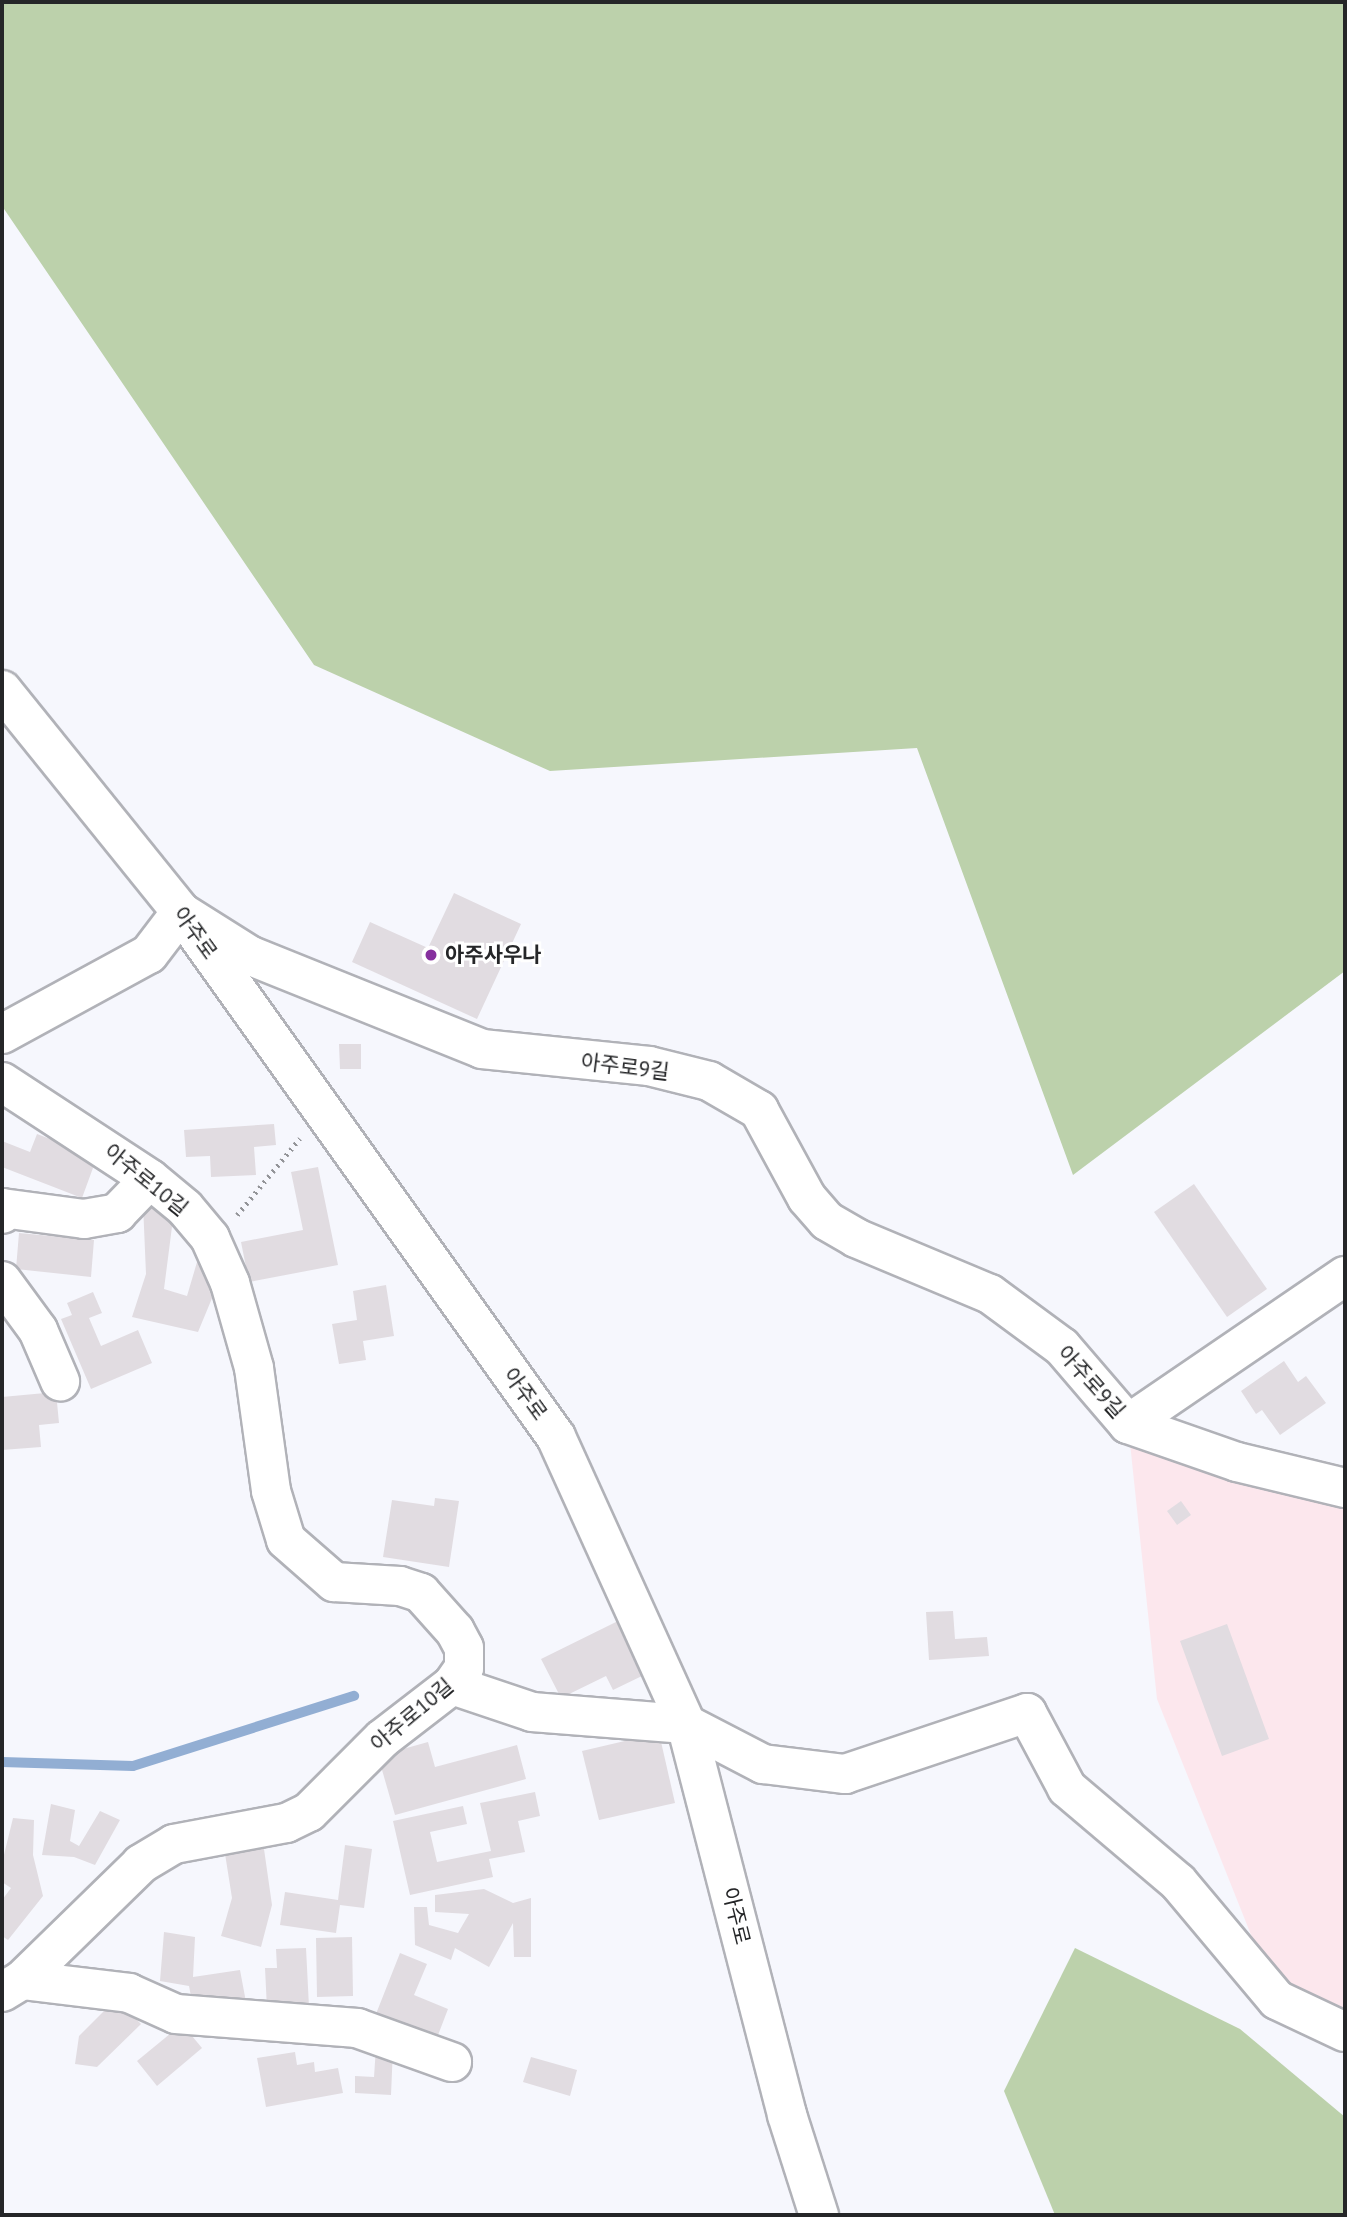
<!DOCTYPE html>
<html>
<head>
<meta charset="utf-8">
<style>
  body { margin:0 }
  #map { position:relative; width:1347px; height:2217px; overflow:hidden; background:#f6f7fd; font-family:"PT Sans","Noto Sans KR",sans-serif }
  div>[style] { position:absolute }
  .industrial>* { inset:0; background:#fce7ed }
  .green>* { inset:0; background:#bcd1ab }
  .stream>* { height:10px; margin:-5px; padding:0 5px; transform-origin:5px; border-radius:5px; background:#92aed3 }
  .building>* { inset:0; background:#e1dce1 }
  .path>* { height:4.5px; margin-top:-2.25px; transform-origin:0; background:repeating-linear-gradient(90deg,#939498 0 2px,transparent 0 7px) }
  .roads { filter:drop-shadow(2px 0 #b1b2b8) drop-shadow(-2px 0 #b1b2b8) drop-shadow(0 2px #b1b2b8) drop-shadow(0 -2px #b1b2b8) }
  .minor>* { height:38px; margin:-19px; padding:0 19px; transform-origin:19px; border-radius:19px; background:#fff }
  .dots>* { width:19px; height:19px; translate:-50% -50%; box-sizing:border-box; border:4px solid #fff; border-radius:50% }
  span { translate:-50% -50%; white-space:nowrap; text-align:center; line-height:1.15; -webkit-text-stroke:6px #fff; paint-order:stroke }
  .street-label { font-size:21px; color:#252628 }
  .poi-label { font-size:21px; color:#252628; font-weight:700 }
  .left { translate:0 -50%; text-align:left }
  .frame { position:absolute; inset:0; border:4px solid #252628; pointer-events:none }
</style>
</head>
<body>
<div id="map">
  <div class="industrial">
    <i style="clip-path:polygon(1128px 1424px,1345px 1488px,1345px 2032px,1277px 2000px,1157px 1699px)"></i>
  </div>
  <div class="green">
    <i style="clip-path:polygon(2px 2px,1345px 2px,1345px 971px,1073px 1175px,917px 748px,550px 771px,314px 665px,2px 206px)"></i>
    <i style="clip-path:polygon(1075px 1948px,1240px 2029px,1345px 2117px,1345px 2215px,1055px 2215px,1004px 2091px)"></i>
  </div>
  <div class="stream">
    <i style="left:2px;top:1762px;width:131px;rotate:1.7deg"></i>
    <i style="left:133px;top:1766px;width:232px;rotate:-17.6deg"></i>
  </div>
  <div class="building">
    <i style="clip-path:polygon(454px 893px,521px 924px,477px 1019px,352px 962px,370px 922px,428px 948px)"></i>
    <i style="clip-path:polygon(339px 1044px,361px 1044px,361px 1069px,340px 1069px)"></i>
    <i style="clip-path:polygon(274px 1124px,276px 1145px,254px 1147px,256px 1175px,211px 1177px,210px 1156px,186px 1157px,184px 1130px)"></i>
    <i style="clip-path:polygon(37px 1134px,97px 1157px,82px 1198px,2px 1167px,2px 1141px,30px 1152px)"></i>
    <i style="clip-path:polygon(318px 1167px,338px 1265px,249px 1282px,241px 1242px,303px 1230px,291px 1172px)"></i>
    <i style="clip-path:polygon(1194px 1184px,1267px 1289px,1227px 1317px,1154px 1212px)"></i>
    <i style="clip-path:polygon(143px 1204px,173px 1219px,164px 1289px,187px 1296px,200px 1252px,215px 1291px,198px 1332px,132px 1317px,146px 1274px)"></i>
    <i style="clip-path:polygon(19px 1233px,94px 1240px,91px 1277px,16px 1269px)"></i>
    <i style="clip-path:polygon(386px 1285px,394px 1336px,363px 1341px,366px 1360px,339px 1364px,332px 1324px,357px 1320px,353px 1291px)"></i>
    <i style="clip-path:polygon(93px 1292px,102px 1313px,89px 1318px,101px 1346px,138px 1330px,152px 1363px,91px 1389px,61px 1319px,72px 1315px,67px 1303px)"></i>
    <i style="clip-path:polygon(1284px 1361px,1298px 1382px,1306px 1376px,1326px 1403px,1280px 1435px,1262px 1410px,1256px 1414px,1241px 1391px)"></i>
    <i style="clip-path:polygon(56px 1392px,59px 1423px,39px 1425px,41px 1447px,2px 1450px,2px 1397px)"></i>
    <i style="clip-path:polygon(435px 1498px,459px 1501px,449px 1567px,383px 1557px,392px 1500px,434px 1506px)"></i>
    <i style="clip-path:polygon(1181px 1501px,1191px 1515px,1177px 1525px,1167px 1511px)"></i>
    <i style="clip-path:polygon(953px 1611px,955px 1639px,987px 1637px,989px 1656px,929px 1660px,926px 1612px)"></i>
    <i style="clip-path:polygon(618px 1621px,644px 1675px,613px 1690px,606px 1676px,561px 1698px,541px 1659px)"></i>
    <i style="clip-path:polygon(1227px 1624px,1269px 1739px,1222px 1756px,1180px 1641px)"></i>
    <i style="clip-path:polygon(659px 1733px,675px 1803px,599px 1820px,582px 1751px)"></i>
    <i style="clip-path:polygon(428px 1742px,435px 1767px,517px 1745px,526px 1779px,395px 1815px,378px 1756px)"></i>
    <i style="clip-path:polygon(535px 1792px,540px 1816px,518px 1821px,525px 1852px,489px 1859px,493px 1877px,410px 1895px,393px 1821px,463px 1806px,467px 1824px,430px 1832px,437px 1862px,491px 1851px,480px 1803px)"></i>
    <i style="clip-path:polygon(51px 1804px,75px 1810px,70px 1841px,79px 1846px,100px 1811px,120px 1820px,95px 1865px,74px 1857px,42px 1855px)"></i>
    <i style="clip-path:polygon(13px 1818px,34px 1820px,33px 1855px,43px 1896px,8px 1940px,2px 1936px,2px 1900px,11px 1888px,2px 1882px,2px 1863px)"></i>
    <i style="clip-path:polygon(262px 1835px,272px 1905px,261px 1947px,221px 1936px,232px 1898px,223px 1841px)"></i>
    <i style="clip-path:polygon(345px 1845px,372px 1849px,364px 1908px,340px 1905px,336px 1933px,280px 1925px,285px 1892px,338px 1900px)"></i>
    <i style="clip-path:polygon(484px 1889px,513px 1903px,531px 1898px,531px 1957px,514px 1957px,513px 1923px,489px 1967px,455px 1948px,451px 1960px,415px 1945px,414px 1907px,427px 1907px,429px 1925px,458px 1933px,469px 1914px,435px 1912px,435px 1895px)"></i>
    <i style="clip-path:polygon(164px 1932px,195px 1937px,193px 1977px,240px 1970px,246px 2002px,194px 2012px,189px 1986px,160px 1981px)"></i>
    <i style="clip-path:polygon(352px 1937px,353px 1996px,317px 1997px,316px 1938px)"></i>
    <i style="clip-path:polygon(306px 1948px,309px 2007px,267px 2009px,265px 1968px,277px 1968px,276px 1949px)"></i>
    <i style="clip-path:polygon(400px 1953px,427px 1964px,414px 1995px,448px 2009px,435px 2043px,374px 2019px)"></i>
    <i style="clip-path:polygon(116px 1999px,141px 2024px,97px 2067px,75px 2064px,79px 2036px)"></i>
    <i style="clip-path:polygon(182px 2024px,202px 2048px,157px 2086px,137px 2061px)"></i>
    <i style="clip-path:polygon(376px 2047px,393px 2048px,391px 2095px,355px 2093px,355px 2076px,374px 2077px)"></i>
    <i style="clip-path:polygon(295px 2052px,297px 2065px,314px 2062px,315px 2072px,338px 2068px,343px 2093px,266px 2107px,257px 2058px)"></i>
    <i style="clip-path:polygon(531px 2057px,577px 2070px,570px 2096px,523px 2082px)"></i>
  </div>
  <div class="path">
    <i style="left:237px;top:1215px;width:99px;rotate:-50.7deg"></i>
  </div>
  <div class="roads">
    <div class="minor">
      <i style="left:2px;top:690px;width:285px;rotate:51.1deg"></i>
      <i style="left:181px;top:912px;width:645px;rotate:54.46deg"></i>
      <i style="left:556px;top:1437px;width:315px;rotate:65.6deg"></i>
      <i style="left:686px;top:1724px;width:404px;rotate:75.5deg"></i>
      <i style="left:787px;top:2115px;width:105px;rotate:72.3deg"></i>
      <i style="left:2px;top:1034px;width:167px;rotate:-28.6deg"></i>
      <i style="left:149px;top:954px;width:53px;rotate:-52.7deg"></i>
      <i style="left:181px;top:912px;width:83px;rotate:32.2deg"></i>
      <i style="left:251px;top:956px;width:249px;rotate:21.9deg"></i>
      <i style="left:482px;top:1049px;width:168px;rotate:5.8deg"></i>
      <i style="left:649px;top:1066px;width:62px;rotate:14deg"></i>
      <i style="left:709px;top:1081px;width:58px;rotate:30.1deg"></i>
      <i style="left:759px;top:1110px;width:100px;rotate:61.4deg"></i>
      <i style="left:807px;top:1198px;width:30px;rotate:49deg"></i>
      <i style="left:827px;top:1221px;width:34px;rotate:30deg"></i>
      <i style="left:856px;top:1238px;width:145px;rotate:22.7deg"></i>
      <i style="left:990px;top:1294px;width:89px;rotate:36.4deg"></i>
      <i style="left:1062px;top:1347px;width:101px;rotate:49.4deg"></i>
      <i style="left:2px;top:1082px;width:177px;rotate:33.2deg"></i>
      <i style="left:150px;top:1179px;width:45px;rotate:39.6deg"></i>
      <i style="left:185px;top:1208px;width:39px;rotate:50deg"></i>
      <i style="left:210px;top:1238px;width:49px;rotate:66deg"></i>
      <i style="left:230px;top:1283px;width:88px;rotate:74.2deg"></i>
      <i style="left:254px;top:1368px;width:124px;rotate:82.1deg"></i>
      <i style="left:271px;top:1491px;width:51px;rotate:73deg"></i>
      <i style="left:286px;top:1540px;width:64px;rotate:41.2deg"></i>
      <i style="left:334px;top:1582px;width:66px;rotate:3.5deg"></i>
      <i style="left:400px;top:1586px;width:22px;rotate:18deg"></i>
      <i style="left:421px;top:1593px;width:51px;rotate:48.2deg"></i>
      <i style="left:455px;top:1631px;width:19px;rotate:62deg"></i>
      <i style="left:464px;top:1648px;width:20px;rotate:90deg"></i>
      <i style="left:464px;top:1668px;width:21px;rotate:125deg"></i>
      <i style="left:452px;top:1685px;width:88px;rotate:142.4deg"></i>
      <i style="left:382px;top:1739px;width:103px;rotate:135deg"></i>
      <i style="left:309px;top:1812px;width:25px;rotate:154deg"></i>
      <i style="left:286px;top:1823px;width:114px;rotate:169.4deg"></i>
      <i style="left:174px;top:1844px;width:39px;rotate:149deg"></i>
      <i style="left:141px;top:1864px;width:166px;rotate:135.7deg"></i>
      <i style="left:22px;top:1980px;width:23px;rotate:149deg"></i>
      <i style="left:2px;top:1214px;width:6px;rotate:-90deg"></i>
      <i style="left:2px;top:1208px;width:83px;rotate:7.6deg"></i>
      <i style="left:84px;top:1219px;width:34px;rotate:-10deg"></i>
      <i style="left:117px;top:1213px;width:47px;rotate:-45.9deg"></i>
      <i style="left:2px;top:1281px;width:61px;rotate:53.7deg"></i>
      <i style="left:38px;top:1330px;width:56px;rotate:66.7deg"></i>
      <i style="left:1128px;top:1424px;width:263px;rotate:-34.3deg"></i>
      <i style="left:1128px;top:1424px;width:115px;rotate:19.2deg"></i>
      <i style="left:1237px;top:1462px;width:111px;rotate:13.5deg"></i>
      <i style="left:452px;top:1685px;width:84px;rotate:18.6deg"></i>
      <i style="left:532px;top:1712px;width:154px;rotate:4.5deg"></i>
      <i style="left:686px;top:1724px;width:87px;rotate:27.5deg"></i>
      <i style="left:763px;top:1764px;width:83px;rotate:7deg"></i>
      <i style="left:845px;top:1774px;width:192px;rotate:-18.5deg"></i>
      <i style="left:1027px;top:1713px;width:85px;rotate:61.9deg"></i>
      <i style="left:1067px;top:1788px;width:145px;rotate:40.3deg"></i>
      <i style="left:1178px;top:1882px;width:154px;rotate:50deg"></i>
      <i style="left:1277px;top:2000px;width:75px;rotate:25.2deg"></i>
      <i style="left:22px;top:1980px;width:108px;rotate:6.9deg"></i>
      <i style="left:129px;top:1993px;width:51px;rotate:24.1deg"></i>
      <i style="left:176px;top:2014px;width:182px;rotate:4.4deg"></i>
      <i style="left:357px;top:2028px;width:101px;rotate:19.7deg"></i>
    </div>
  </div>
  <div class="dots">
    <i style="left:431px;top:955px;background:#86309e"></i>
  </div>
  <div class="street-label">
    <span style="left:195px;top:933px;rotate:54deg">아주로</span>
    <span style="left:625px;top:1067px;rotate:7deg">아주로9길</span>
    <span style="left:146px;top:1180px;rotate:39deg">아주로10길</span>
    <span style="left:1091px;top:1382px;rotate:48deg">아주로9길</span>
    <span style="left:525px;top:1394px;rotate:54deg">아주로</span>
    <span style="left:412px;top:1715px;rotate:-40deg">아주로10길</span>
    <span style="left:736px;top:1916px;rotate:76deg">아주로</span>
  </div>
  <div class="poi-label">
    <span class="left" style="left:445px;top:955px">아주사우나</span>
  </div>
  <div class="frame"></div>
</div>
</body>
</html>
